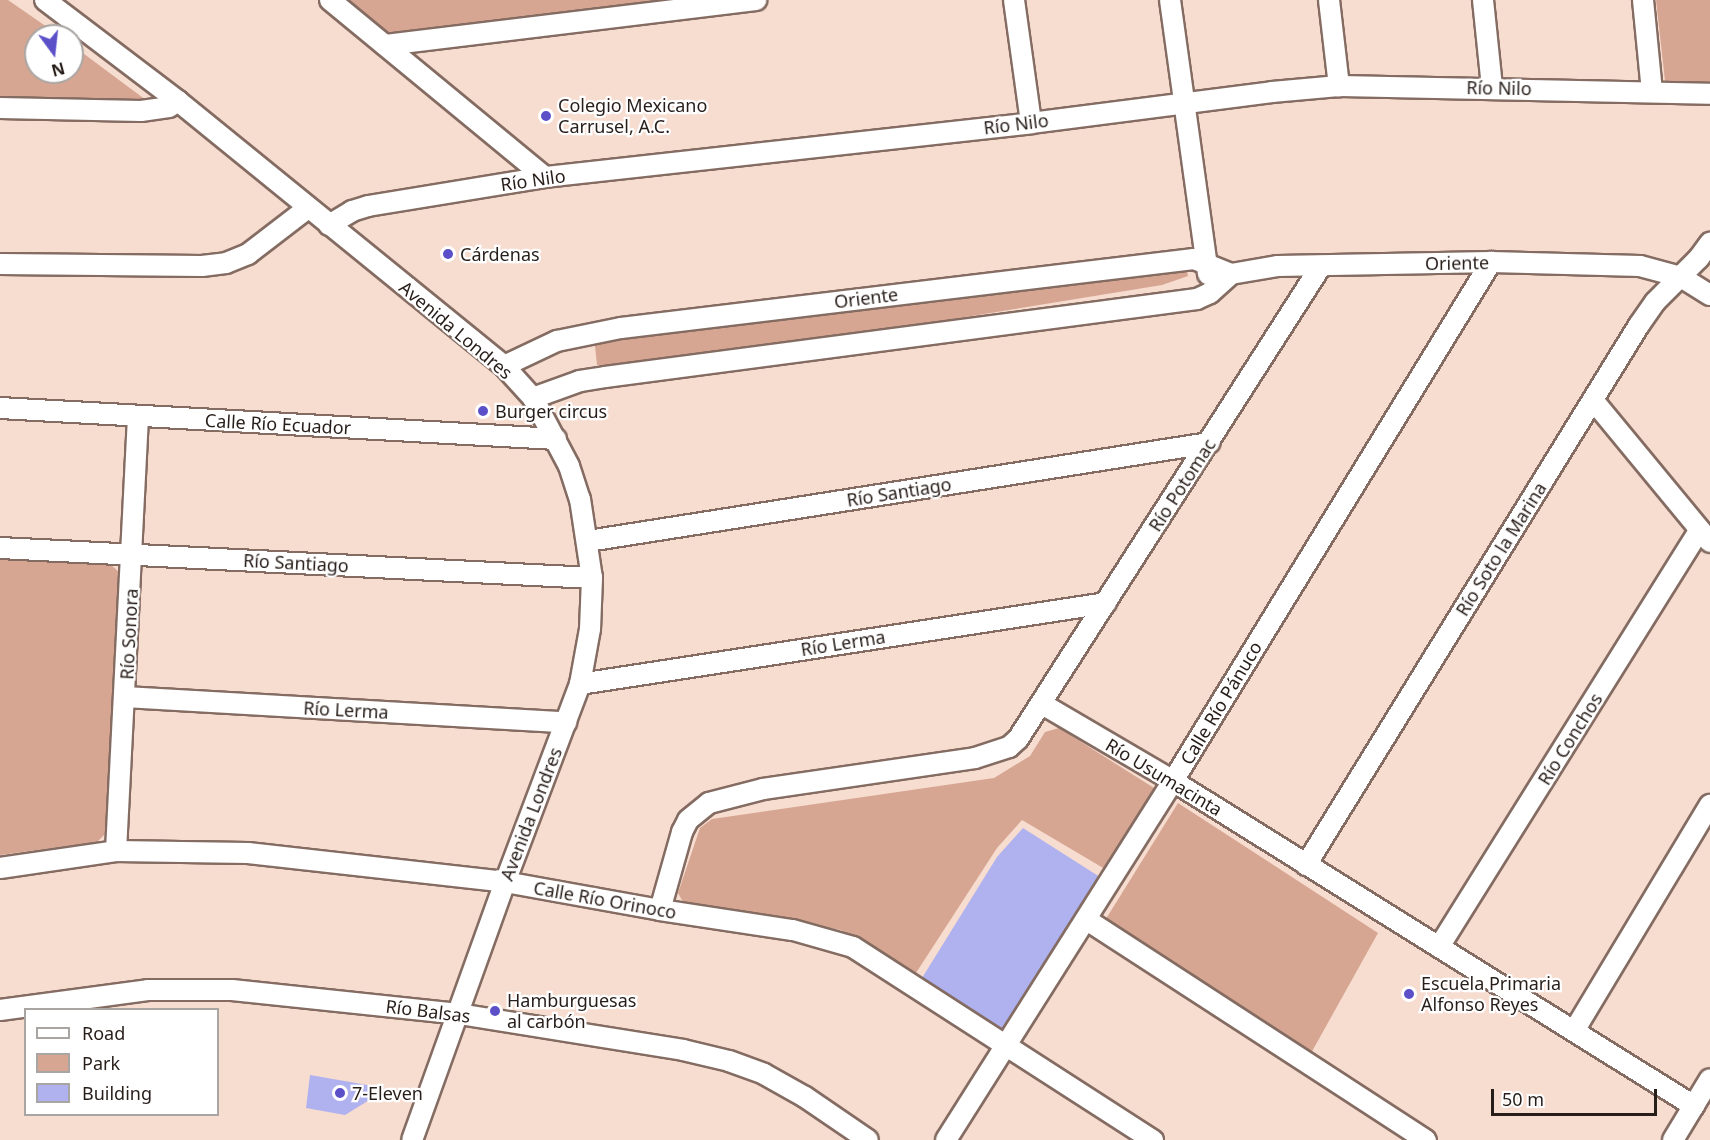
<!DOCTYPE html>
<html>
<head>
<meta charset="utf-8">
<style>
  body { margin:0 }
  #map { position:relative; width:1710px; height:1140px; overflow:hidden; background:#f7dcd0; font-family:"Noto Sans",sans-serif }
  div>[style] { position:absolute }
  .green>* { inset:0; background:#d6a692 }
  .building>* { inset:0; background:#afb2ee }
  .roads { filter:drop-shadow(2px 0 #846c62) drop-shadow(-2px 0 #846c62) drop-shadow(0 2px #846c62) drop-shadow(0 -2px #846c62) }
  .street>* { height:20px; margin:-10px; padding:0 10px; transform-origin:10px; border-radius:10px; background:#fff }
  .dots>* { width:16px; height:16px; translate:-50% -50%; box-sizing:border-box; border:3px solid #fff; border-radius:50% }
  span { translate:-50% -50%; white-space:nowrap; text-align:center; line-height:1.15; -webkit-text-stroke:4.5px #fff; paint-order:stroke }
  .street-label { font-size:18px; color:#271d19 }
  .poi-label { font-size:18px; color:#271d19 }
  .left { translate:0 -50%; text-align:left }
  .legend { position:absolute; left:24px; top:1008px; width:195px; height:108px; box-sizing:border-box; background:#fff; border:2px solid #a9a5a3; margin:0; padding:8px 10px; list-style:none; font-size:18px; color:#271d19 }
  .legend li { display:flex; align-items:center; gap:12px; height:30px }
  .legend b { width:30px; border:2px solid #a9a5a3 }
  .north { position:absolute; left:24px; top:24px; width:60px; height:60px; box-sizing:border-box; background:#fff; border:2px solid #a9a5a3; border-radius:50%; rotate:165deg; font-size:16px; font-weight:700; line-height:24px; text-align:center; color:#271d19 }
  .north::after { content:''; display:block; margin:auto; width:21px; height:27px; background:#5b50c8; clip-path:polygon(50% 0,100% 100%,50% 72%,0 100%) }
  .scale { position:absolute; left:1491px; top:1089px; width:166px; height:27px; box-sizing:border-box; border:3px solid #271d19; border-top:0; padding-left:8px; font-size:18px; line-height:21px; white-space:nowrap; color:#271d19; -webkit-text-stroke:4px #fff; paint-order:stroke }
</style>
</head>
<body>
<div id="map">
  <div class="green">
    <i style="clip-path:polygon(0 0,8px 0,60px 36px,36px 36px,36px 72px,72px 72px,72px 45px,154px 106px,0 96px)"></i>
    <i style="clip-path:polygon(346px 0,674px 0,389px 36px)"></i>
    <i style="clip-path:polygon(1656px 0,1710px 0,1710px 82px,1665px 81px)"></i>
    <i style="clip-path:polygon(1186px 265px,1188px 276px,1162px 285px,683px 363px,597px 365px,594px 336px)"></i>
    <i style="clip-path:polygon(0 557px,110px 564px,120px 573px,106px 833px,97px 842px,0 855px)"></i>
    <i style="clip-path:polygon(1059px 728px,1162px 793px,1110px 872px,1022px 820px,997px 848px,914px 976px,841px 930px,684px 904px,678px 893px,700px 828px,712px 819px,994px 778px,1030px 756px,1045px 732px)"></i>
    <i style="clip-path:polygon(1178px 803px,1378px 933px,1310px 1055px,1104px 922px)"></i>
  </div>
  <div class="building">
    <i style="clip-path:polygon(1023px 828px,1103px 879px,1002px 1032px,922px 978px,997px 857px)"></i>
    <i style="clip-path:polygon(310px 1075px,373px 1086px,371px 1099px,345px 1115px,306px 1108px)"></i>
  </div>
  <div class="roads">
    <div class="street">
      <i style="left:45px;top:0;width:167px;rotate:37.2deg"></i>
      <i style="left:178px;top:101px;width:420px;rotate:39.1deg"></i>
      <i style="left:504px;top:366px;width:43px;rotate:47.8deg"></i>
      <i style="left:533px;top:398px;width:77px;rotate:62.1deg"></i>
      <i style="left:569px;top:466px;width:35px;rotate:72deg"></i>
      <i style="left:580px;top:499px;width:80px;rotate:81.4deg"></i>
      <i style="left:592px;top:578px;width:51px;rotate:92.2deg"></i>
      <i style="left:590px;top:629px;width:56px;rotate:100.3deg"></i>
      <i style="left:580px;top:684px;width:212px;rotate:110.7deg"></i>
      <i style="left:505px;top:882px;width:274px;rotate:109.8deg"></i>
      <i style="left:330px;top:0;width:278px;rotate:39.5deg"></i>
      <i style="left:1014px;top:0;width:124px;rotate:82.1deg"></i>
      <i style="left:1170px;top:0;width:277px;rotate:82.1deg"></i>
      <i style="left:1329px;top:0;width:87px;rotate:83.4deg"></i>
      <i style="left:1483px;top:0;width:87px;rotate:84.1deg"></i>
      <i style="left:1643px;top:0;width:92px;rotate:84.4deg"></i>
      <i style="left:385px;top:45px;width:374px;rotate:-6.9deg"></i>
      <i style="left:0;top:108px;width:141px;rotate:1.2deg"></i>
      <i style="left:141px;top:111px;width:28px;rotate:-8deg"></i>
      <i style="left:169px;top:107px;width:11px;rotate:-34deg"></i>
      <i style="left:329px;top:225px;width:27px;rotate:-31deg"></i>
      <i style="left:352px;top:211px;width:17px;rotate:-17deg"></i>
      <i style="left:368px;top:206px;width:179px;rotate:-9.3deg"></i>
      <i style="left:545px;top:177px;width:489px;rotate:-6.3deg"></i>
      <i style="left:1031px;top:123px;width:243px;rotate:-7.3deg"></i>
      <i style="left:1272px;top:92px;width:67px;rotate:-5.1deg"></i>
      <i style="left:1339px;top:86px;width:371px;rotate:1.2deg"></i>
      <i style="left:0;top:264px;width:202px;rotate:0.6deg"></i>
      <i style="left:202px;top:266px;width:24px;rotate:-7deg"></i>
      <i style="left:226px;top:263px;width:24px;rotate:-22deg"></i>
      <i style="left:248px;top:254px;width:76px;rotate:-37.5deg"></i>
      <i style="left:504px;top:366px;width:59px;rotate:-25.3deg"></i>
      <i style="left:557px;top:341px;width:65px;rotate:-11.5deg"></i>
      <i style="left:621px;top:328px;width:577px;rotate:-6.87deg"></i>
      <i style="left:1194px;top:259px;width:40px;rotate:22deg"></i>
      <i style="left:533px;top:398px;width:50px;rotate:-19.9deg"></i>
      <i style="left:580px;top:381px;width:25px;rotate:-9deg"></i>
      <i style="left:605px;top:377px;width:597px;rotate:-7.51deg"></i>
      <i style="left:1197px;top:299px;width:14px;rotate:-25deg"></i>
      <i style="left:1210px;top:293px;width:28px;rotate:-42deg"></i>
      <i style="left:1231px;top:274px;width:48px;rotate:-9.7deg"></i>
      <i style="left:1278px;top:266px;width:213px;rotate:-1.1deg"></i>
      <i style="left:1491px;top:262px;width:149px;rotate:1.5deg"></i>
      <i style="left:1640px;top:266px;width:42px;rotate:15deg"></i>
      <i style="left:1681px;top:277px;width:34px;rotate:32deg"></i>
      <i style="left:1593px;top:400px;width:184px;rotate:50.5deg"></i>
      <i style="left:0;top:408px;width:557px;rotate:3.19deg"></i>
      <i style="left:588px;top:541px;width:629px;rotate:-8.97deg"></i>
      <i style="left:0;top:548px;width:593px;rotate:2.9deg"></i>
      <i style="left:580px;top:684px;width:532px;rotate:-8.75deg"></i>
      <i style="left:126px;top:697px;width:441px;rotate:3.3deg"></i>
      <i style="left:1042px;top:704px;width:152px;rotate:30.4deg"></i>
      <i style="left:1173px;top:781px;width:614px;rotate:31.96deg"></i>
      <i style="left:116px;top:851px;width:435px;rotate:-87.1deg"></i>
      <i style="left:1306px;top:865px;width:634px;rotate:-58.34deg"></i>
      <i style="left:1639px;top:325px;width:28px;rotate:-55deg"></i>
      <i style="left:1655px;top:302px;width:62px;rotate:-45deg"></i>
      <i style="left:1699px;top:258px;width:19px;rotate:-54deg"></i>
      <i style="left:0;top:868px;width:117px;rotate:-8.3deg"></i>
      <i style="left:116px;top:851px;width:132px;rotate:0.9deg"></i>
      <i style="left:248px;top:853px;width:259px;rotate:6.4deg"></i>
      <i style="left:505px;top:882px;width:158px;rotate:10.2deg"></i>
      <i style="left:660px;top:910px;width:134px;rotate:8.6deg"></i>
      <i style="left:793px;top:930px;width:62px;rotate:15.8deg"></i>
      <i style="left:853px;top:947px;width:357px;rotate:32.8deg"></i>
      <i style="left:660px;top:910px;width:81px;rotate:-74.2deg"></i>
      <i style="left:682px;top:832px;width:13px;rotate:-63deg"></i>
      <i style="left:688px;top:820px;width:27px;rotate:-39deg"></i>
      <i style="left:709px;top:803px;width:56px;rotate:-14.5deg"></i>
      <i style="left:763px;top:789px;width:214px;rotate:-8.3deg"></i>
      <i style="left:975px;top:758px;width:36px;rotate:-18deg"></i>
      <i style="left:1009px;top:747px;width:12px;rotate:-42deg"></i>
      <i style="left:1018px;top:739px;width:562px;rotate:-57.36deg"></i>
      <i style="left:1087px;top:920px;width:404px;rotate:33deg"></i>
      <i style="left:1439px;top:947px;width:492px;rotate:-58deg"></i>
      <i style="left:0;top:1010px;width:149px;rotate:-7.7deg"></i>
      <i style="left:148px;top:990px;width:84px"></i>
      <i style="left:232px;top:990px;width:228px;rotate:6deg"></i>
      <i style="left:459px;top:1014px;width:227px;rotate:9.1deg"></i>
      <i style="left:683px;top:1050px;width:47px;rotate:13.4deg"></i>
      <i style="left:729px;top:1061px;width:37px;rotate:20deg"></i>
      <i style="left:764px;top:1074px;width:47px;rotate:29.3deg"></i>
      <i style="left:805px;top:1097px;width:76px;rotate:34.3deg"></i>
      <i style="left:1574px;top:1031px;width:264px;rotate:-59deg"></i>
      <i style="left:946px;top:1140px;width:425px;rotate:-57.7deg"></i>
      <i style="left:1173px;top:781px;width:609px;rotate:-58.5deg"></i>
      <i style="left:1673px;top:1140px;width:71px;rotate:-58.8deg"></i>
    </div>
  </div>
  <div class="dots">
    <i style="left:546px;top:116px;background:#5b50c8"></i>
    <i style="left:448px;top:254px;background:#5b50c8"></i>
    <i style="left:483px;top:411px;background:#5b50c8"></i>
    <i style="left:1409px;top:994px;background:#5b50c8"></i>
    <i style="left:495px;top:1011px;background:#5b50c8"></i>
    <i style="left:340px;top:1093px;background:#5b50c8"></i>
  </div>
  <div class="street-label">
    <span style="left:1499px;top:88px;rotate:1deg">Río Nilo</span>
    <span style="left:1016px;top:124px;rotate:-7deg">Río Nilo</span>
    <span style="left:533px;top:180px;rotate:-8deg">Río Nilo</span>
    <span style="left:1457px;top:263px;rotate:-1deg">Oriente</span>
    <span style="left:866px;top:298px;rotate:-7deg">Oriente</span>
    <span style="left:456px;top:330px;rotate:40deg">Avenida Londres</span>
    <span style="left:278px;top:424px;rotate:3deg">Calle Río Ecuador</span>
    <span style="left:1182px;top:485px;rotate:-57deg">Río Potomac</span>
    <span style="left:899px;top:492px;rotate:-9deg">Río Santiago</span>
    <span style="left:1501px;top:549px;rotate:-58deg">Río Soto la Marina</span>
    <span style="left:296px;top:563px;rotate:3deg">Río Santiago</span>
    <span style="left:129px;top:634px;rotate:-87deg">Río Sonora</span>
    <span style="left:843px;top:643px;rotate:-9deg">Río Lerma</span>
    <span style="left:1221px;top:703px;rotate:-59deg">Calle Río Pánuco</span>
    <span style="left:346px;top:710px;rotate:3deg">Río Lerma</span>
    <span style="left:1570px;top:739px;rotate:-58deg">Río Conchos</span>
    <span style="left:1164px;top:777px;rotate:31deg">Río Usumacinta</span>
    <span style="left:531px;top:814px;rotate:-69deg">Avenida Londres</span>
    <span style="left:605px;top:900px;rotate:10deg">Calle Río Orinoco</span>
    <span style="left:428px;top:1011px;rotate:7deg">Río Balsas</span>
  </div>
  <div class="poi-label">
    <span class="left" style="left:558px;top:116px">Colegio Mexicano<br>Carrusel, A.C.</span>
    <span class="left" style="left:460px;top:254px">Cárdenas</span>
    <span class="left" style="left:495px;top:411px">Burger circus</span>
    <span class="left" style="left:1421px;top:994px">Escuela Primaria<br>Alfonso Reyes</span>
    <span class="left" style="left:507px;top:1011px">Hamburguesas<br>al carbón</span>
    <span class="left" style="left:352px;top:1093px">7-Eleven</span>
  </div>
  <ul class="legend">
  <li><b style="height:8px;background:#fff"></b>Road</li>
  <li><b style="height:16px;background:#d6a692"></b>Park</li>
  <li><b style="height:16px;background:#afb2ee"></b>Building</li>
  </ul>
  <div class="north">N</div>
  <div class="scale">50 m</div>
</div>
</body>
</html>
